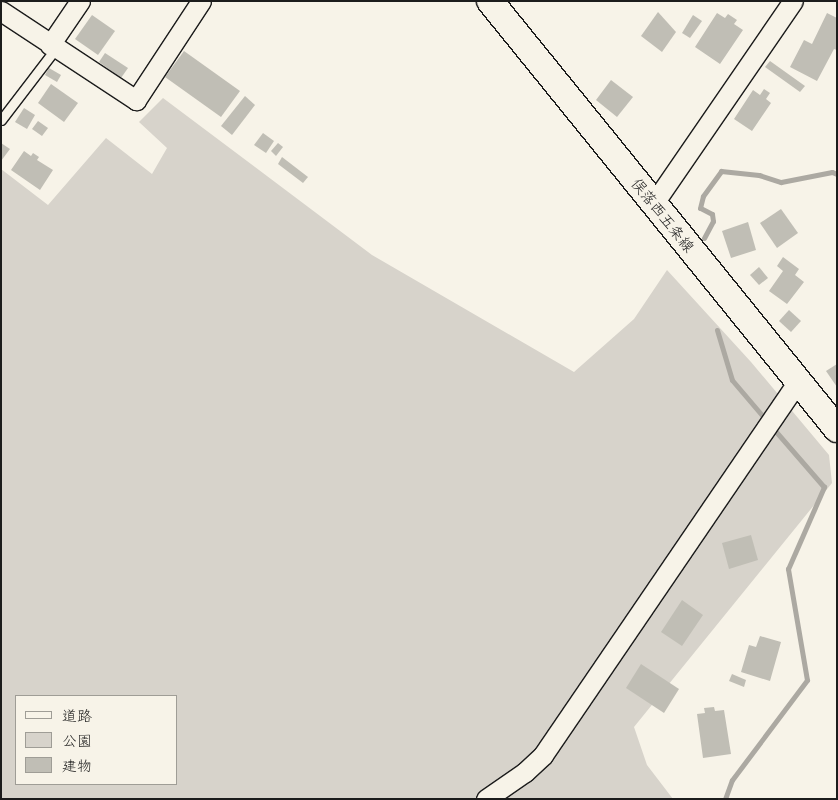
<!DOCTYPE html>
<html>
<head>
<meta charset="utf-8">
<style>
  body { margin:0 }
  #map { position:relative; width:838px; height:800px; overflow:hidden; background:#f7f3e8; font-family:Delius,"Klee One",sans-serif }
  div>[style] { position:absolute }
  .green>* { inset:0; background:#d7d3cb }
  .stream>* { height:5px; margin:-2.5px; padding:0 2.5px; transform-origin:2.5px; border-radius:2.5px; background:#aca9a2 }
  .building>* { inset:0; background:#c0beb5 }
  .roads { filter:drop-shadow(1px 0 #1c1c1c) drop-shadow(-1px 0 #1c1c1c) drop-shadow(0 1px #1c1c1c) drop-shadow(0 -1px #1c1c1c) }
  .lane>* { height:9px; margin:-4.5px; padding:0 4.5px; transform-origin:4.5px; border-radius:4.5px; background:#f7f3e8 }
  .street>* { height:19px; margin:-9.5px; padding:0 9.5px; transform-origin:9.5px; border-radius:9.5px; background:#f7f3e8 }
  .secondary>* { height:26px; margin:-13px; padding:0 13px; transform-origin:13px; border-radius:13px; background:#f7f3e8 }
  span { translate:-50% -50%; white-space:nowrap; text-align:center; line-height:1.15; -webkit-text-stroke:4.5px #f7f3e8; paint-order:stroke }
  .street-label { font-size:15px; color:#1c1c1c }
  .frame { position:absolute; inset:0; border:2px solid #1c1c1c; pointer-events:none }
  .legend { position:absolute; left:15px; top:695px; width:162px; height:90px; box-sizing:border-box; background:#f7f3e8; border:1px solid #9f9d96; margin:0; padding:6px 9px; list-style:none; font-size:15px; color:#1c1c1c }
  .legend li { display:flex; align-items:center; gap:10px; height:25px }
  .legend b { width:25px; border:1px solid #9f9d96 }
</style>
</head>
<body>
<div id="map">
  <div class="green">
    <i style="clip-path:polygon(evenodd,163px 98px,372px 255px,574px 372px,634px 319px,667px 270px,751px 362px,829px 455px,832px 483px,634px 727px,647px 765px,673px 799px,1px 799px,1px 169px,48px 205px,106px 138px,152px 174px,167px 148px,139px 122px,163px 98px,16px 696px,176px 696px,176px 784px,16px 784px,16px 696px)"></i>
  </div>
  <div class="stream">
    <i style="left:704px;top:238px;width:19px;rotate:-62deg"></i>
    <i style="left:713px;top:221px;width:7px;rotate:-98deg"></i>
    <i style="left:712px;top:214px;width:13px;rotate:-153deg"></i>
    <i style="left:700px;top:208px;width:12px;rotate:-76deg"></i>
    <i style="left:703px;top:196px;width:31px;rotate:-54deg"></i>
    <i style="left:721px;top:171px;width:38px;rotate:6deg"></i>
    <i style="left:759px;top:175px;width:23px;rotate:18deg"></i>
    <i style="left:781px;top:182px;width:52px;rotate:-11.1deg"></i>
    <i style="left:832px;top:172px;width:5px;rotate:22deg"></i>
    <i style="left:717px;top:330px;width:52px;rotate:73.3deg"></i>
    <i style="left:732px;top:380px;width:52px;rotate:49.6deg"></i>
    <i style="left:725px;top:799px;width:20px;rotate:-70deg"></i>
    <i style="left:732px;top:780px;width:125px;rotate:-53.1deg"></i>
    <i style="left:807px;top:680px;width:113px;rotate:-99.7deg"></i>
    <i style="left:788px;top:569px;width:90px;rotate:-66.3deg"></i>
    <i style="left:824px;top:487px;width:79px;rotate:-130.9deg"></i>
  </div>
  <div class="building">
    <i style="clip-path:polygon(658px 12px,676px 32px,662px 52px,641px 36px)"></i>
    <i style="clip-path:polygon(717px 13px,725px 18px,728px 14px,737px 20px,734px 24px,743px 30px,720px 64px,695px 47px)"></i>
    <i style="clip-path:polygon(827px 13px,837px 18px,837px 50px,834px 49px,817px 81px,790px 67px,804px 40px,812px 44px)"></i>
    <i style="clip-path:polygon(92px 15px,115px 31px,98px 55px,75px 39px)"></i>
    <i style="clip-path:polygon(693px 15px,702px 21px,690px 38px,682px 33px)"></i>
    <i style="clip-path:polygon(184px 51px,240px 91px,221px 117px,165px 77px)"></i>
    <i style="clip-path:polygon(105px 53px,128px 68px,121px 78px,99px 62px)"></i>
    <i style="clip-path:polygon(770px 61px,805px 86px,800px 92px,765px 67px)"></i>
    <i style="clip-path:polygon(49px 68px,61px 75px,57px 82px,45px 75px)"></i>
    <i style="clip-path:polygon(611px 80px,633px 97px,617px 117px,596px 100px)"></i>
    <i style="clip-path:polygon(51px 84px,78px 103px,64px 122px,38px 103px)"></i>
    <i style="clip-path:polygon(764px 89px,770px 93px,766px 99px,771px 103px,752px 131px,734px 119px,753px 90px,760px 95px)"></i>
    <i style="clip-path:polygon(245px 96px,255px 105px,232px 135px,221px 126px)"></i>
    <i style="clip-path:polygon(24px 108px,35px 115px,27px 129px,15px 122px)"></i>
    <i style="clip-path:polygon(38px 121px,48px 128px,42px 136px,32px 129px)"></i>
    <i style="clip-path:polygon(263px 133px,274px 141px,266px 153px,254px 145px)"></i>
    <i style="clip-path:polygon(1px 143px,10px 149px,1px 161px)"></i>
    <i style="clip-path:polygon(278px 143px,283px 147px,276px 156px,271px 151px)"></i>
    <i style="clip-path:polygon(24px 151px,31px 156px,33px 153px,39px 157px,37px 160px,53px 170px,40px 190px,11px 170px)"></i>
    <i style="clip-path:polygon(282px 157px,308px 177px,303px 183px,278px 164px)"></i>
    <i style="clip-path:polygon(781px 209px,798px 233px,777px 248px,760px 223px)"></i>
    <i style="clip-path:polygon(748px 222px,756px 250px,731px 258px,722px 231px)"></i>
    <i style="clip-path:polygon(783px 257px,799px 269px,795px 275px,804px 282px,787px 304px,769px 291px,783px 271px,777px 266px)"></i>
    <i style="clip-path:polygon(759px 267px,768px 278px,759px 285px,750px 275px)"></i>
    <i style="clip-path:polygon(789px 310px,801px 321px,791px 332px,779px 321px)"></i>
    <i style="clip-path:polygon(837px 364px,837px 387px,826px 371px)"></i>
    <i style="clip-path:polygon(751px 535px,758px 560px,729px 569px,722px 543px)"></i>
    <i style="clip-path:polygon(682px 600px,703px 615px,682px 646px,661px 632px)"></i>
    <i style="clip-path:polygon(760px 636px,781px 642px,770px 681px,741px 672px,749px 645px,756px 647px)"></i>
    <i style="clip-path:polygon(641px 664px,679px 689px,664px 713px,626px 688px)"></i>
    <i style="clip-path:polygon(732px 674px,746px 680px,744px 687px,729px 681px)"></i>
    <i style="clip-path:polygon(714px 707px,715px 711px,724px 710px,731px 754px,703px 758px,697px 714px,705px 713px,704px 708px)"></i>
  </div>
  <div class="roads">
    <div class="lane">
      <i style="left:1px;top:120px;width:91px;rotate:-52.6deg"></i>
    </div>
    <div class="street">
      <i style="left:1px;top:11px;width:162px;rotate:33.4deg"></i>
      <i style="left:136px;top:100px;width:118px;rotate:-56.7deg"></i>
      <i style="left:50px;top:45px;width:53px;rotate:-55.7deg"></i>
      <i style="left:654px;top:203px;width:245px;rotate:-55.5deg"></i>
      <i style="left:486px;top:799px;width:47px;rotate:-34.7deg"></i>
      <i style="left:525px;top:772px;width:25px;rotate:-43deg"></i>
      <i style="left:543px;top:755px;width:453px;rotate:-55.7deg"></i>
    </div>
    <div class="secondary">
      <i style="left:490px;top:1px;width:551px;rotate:50.97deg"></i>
    </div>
  </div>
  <div class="street-label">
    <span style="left:663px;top:215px;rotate:51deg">俣落西五条線</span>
  </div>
  <div class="frame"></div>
  <ul class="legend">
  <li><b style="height:6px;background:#f7f3e8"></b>道路</li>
  <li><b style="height:14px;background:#d7d3cb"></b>公園</li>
  <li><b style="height:14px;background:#c0beb5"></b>建物</li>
  </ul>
</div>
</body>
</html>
